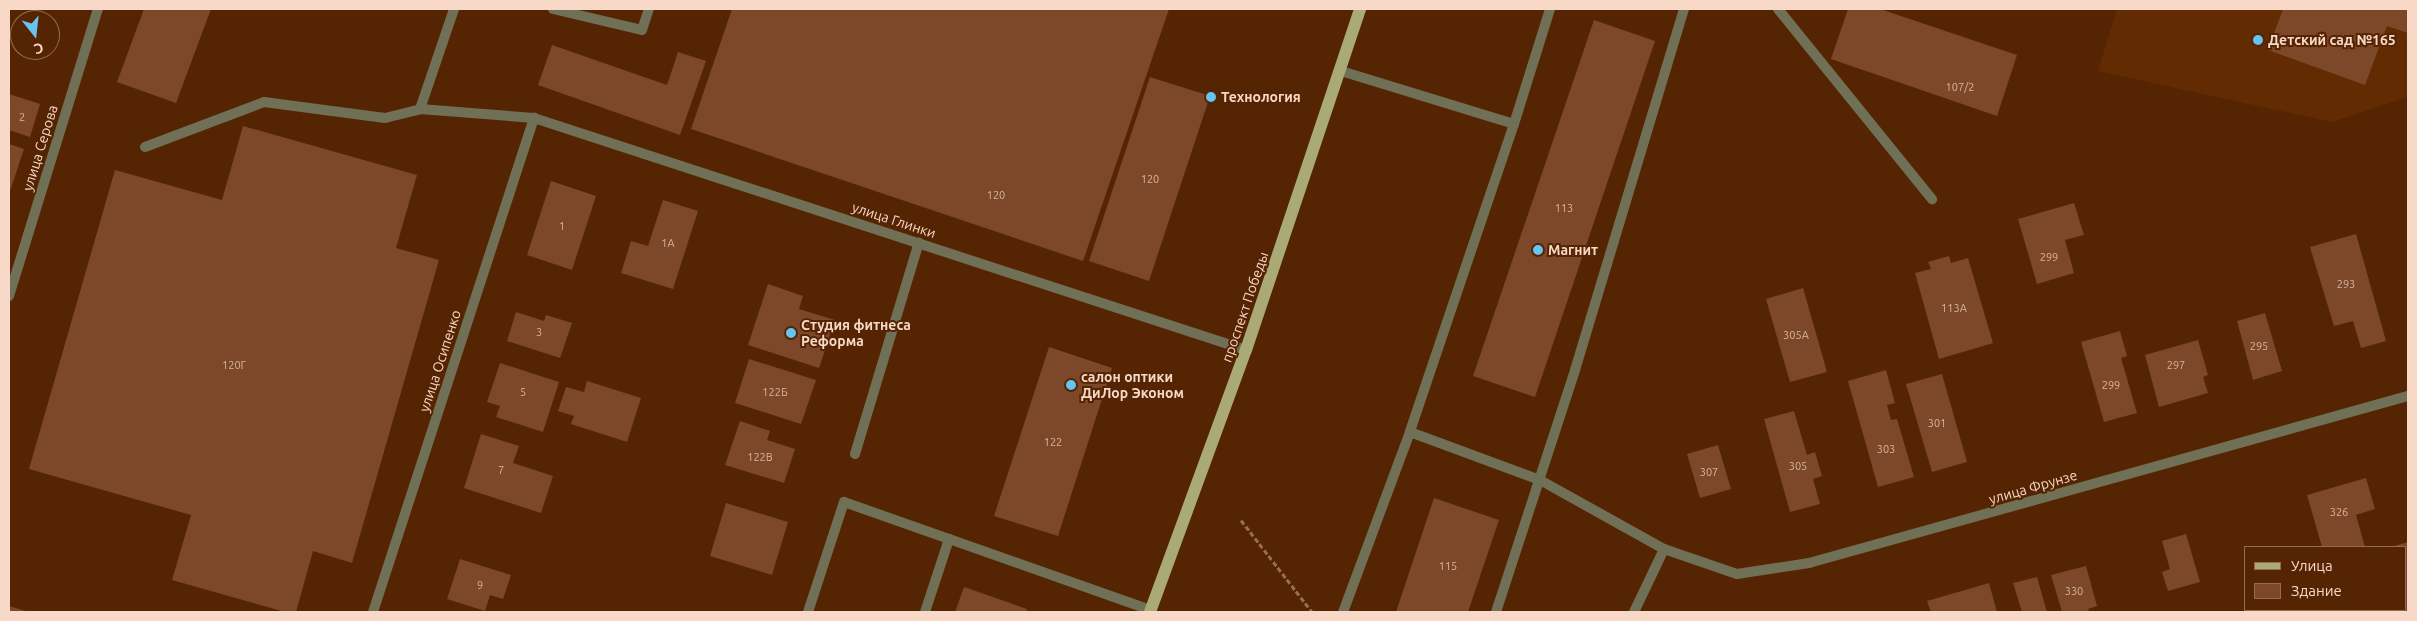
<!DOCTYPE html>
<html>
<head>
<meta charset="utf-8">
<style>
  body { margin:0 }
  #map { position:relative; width:2417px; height:621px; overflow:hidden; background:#552402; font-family:Ubuntu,sans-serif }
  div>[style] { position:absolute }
  .built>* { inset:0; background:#632b02 }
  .building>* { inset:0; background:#7c4829 }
  .path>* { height:3px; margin-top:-1.5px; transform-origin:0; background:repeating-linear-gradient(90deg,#976c51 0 5px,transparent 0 7.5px) }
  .lane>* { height:10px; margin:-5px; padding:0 5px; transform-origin:5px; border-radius:5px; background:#6f7056 }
  .street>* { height:10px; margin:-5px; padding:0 5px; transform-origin:5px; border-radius:5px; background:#6f7056 }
  .primary>* { height:12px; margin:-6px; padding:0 6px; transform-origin:6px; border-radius:6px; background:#a9aa76 }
  .dots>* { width:14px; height:14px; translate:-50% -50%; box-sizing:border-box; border:2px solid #552402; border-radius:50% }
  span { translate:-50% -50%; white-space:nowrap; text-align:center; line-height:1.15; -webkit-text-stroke:4px #552402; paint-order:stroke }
  .number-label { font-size:11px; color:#d9b4a0 }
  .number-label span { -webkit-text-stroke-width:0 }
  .poi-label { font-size:14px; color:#f8d8c7; font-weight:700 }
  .left { translate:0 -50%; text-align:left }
  .street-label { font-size:14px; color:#f8d8c7 }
  .frame { position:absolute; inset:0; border:10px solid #f8d8c7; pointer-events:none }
  .legend { position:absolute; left:2244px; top:546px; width:162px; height:65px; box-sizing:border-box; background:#552402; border:1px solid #966c51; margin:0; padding:6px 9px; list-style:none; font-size:15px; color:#f8d8c7 }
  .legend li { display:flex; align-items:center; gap:10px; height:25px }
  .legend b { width:25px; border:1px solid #966c51 }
  .north { position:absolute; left:10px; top:10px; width:50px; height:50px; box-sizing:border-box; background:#552402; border:1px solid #966c51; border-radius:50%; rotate:164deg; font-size:14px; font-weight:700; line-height:20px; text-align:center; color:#f8d8c7 }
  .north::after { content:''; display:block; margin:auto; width:18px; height:22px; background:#66c4ef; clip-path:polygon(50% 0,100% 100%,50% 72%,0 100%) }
</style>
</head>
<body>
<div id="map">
  <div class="built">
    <i style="clip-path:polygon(2117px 9px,2408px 9px,2408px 97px,2332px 122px,2098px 71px)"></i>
  </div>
  <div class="building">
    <i style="clip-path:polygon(144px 9px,211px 9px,176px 103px,117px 82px)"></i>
    <i style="clip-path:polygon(732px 9px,1169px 9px,1083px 261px,691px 129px)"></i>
    <i style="clip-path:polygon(1848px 9px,1880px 9px,2017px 55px,1997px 116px,1831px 59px)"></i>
    <i style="clip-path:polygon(2283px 9px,2408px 9px,2408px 33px,2387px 26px,2365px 85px,2268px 50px)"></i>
    <i style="clip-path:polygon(1594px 20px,1655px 41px,1535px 397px,1473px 376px)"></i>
    <i style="clip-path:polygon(552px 45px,667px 85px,678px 52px,706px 61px,680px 135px,538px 85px)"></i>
    <i style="clip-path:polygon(1150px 77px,1210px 96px,1149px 281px,1089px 261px)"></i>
    <i style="clip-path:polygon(9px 94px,40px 104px,30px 137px,9px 130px)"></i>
    <i style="clip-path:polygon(243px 126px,417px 175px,396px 248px,439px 260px,352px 563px,313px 551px,296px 612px,285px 612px,172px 580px,191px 515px,29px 469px,115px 170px,222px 200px)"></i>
    <i style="clip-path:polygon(9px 144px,24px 149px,9px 194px)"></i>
    <i style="clip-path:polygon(551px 181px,596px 196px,572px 270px,527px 255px)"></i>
    <i style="clip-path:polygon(663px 200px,698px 211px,673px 289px,621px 273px,631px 241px,648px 246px)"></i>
    <i style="clip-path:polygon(2074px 203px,2084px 235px,2065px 240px,2074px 273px,2037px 284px,2018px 219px)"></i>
    <i style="clip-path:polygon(2356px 234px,2386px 341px,2361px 348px,2353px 321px,2334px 326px,2310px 247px)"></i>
    <i style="clip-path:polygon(1949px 256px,1951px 263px,1968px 258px,1993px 343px,1939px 359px,1915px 273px,1931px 269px,1928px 262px)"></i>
    <i style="clip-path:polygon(768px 284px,803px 296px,799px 309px,835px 320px,819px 368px,748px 345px)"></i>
    <i style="clip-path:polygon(1803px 288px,1827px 372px,1790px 382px,1766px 299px)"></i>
    <i style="clip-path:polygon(516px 312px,544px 321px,546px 315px,572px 323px,560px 358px,507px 341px)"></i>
    <i style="clip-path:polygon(2265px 313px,2282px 371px,2253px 380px,2237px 321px)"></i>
    <i style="clip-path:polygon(2120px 331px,2127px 356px,2121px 358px,2137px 413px,2104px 422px,2081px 342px)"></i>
    <i style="clip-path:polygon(2198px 340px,2208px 375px,2203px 377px,2208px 393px,2159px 407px,2145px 355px)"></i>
    <i style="clip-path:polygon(1049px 347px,1112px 368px,1058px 536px,994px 516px)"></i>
    <i style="clip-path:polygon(749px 359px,816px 380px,801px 424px,735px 403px)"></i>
    <i style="clip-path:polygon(500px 363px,559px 382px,543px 432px,496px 417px,500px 406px,487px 402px)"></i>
    <i style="clip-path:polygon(1886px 370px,1895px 403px,1887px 405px,1891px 420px,1897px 419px,1914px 477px,1878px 487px,1848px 381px)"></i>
    <i style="clip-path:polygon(1942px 374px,1967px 462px,1932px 472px,1906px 384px)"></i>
    <i style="clip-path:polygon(587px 381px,641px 398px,627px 442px,571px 424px,574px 416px,558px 411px,566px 387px,584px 392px)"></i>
    <i style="clip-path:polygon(1794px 411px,1807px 455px,1815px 452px,1822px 476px,1813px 479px,1820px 504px,1790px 512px,1764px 419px)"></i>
    <i style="clip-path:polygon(740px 421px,770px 431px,767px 440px,795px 449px,784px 483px,725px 465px)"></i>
    <i style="clip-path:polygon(481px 434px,519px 446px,513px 463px,553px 476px,541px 513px,464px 488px)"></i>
    <i style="clip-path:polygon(1718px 445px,1731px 489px,1700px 498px,1687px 454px)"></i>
    <i style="clip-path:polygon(2366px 478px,2375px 509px,2356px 515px,2365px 547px,2322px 547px,2307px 495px)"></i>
    <i style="clip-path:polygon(1434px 498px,1499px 520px,1468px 612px,1396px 612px)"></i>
    <i style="clip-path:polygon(726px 503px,788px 522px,772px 575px,710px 556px)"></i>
    <i style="clip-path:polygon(2186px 534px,2200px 582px,2168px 591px,2162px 572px,2170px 569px,2162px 541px)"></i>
    <i style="clip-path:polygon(2408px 542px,2408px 612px,2394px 612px,2393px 610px,2406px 610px,2406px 547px,2391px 547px)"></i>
    <i style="clip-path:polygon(460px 559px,511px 575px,503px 599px,490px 595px,485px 611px,447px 599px)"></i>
    <i style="clip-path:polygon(2086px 566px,2097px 606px,2088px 609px,2089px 612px,2062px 612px,2051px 575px)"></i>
    <i style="clip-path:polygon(2037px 577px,2047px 612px,2022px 612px,2013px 583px)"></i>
    <i style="clip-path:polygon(1989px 583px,1997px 612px,1931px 612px,1927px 601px)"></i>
    <i style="clip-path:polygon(964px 587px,1027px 609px,1026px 612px,955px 612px)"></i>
    <i style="clip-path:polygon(9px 606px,29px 612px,9px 612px)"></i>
  </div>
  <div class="path">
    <i style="left:1241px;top:520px;width:116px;rotate:52.3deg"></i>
  </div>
  <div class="lane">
    <i style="left:553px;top:9px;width:91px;rotate:13.3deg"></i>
    <i style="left:642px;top:30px;width:22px;rotate:-72deg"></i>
    <i style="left:1778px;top:9px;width:245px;rotate:51deg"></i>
    <i style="left:1341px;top:71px;width:181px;rotate:17deg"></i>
    <i style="left:1514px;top:124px;width:325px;rotate:108.7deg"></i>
    <i style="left:1410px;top:432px;width:192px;rotate:110.4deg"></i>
    <i style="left:420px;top:109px;width:106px;rotate:-71.2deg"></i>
    <i style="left:1514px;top:124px;width:121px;rotate:-72.6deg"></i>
    <i style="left:145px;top:147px;width:127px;rotate:-20.7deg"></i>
    <i style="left:264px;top:102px;width:122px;rotate:7.5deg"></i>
    <i style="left:385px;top:118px;width:36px;rotate:-14deg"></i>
    <i style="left:420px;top:109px;width:114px;rotate:4.5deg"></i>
    <i style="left:1410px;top:432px;width:139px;rotate:20.3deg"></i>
    <i style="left:1540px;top:480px;width:142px;rotate:29.1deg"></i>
    <i style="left:855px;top:454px;width:221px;rotate:-73.2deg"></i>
    <i style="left:808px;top:612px;width:116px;rotate:-71.9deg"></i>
    <i style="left:844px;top:502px;width:325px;rotate:19.4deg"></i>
    <i style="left:925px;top:612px;width:77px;rotate:-71.8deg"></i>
    <i style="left:1496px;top:612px;width:255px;rotate:-71.9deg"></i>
    <i style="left:1575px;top:370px;width:377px;rotate:-73.2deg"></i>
  </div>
  <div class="street">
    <i style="left:9px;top:296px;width:300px;rotate:-72.8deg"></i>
    <i style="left:373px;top:612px;width:520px;rotate:-71.95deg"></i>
    <i style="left:534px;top:118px;width:749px;rotate:18.05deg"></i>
    <i style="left:1634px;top:612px;width:70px;rotate:-64.5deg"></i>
    <i style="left:1664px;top:549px;width:77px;rotate:18.9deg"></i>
    <i style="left:1737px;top:574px;width:73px;rotate:-8.7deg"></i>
    <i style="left:1809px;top:563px;width:622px;rotate:-15.58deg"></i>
  </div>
  <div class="primary">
    <i style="left:1150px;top:612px;width:279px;rotate:-69.9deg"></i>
    <i style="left:1246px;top:350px;width:360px;rotate:-71.5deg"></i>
  </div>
  <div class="dots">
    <i style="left:2258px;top:40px;background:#66c4ef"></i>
    <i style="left:1211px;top:97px;background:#66c4ef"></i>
    <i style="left:1538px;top:250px;background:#66c4ef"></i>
    <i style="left:791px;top:333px;background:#66c4ef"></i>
    <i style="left:1071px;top:385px;background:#66c4ef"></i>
  </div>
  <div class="number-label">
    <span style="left:1960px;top:87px">107/2</span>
    <span style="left:22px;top:117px">2</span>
    <span style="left:1150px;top:179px">120</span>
    <span style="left:996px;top:195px">120</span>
    <span style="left:1564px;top:208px">113</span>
    <span style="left:562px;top:226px">1</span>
    <span style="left:668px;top:243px">1А</span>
    <span style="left:2049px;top:257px">299</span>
    <span style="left:2346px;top:284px">293</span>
    <span style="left:1954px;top:308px">113А</span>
    <span style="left:539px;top:332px">3</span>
    <span style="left:1796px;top:335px">305А</span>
    <span style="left:2259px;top:346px">295</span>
    <span style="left:234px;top:365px">120Г</span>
    <span style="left:2176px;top:365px">297</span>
    <span style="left:2111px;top:385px">299</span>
    <span style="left:523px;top:392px">5</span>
    <span style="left:775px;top:392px">122Б</span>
    <span style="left:1937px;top:423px">301</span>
    <span style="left:1053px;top:442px">122</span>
    <span style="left:1886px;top:449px">303</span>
    <span style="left:760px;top:457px">122В</span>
    <span style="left:1798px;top:466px">305</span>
    <span style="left:501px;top:470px">7</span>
    <span style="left:1709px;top:472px">307</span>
    <span style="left:2339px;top:512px">326</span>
    <span style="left:1448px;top:566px">115</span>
    <span style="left:480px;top:585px">9</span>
    <span style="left:2074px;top:591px">330</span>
  </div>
  <div class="poi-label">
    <span class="left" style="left:2268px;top:40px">Детский сад №165</span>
    <span class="left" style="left:1221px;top:97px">Технология</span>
    <span class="left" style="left:1548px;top:250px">Магнит</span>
    <span class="left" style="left:801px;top:333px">Студия фитнеса<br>Реформа</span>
    <span class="left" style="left:1081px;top:385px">салон оптики<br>ДиЛор Эконом</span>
  </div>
  <div class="street-label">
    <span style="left:40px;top:148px;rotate:-73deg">улица Серова</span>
    <span style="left:894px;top:220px;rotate:18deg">улица Глинки</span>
    <span style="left:1245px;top:307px;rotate:-71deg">проспект Победы</span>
    <span style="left:440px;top:361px;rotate:-72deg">улица Осипенко</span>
    <span style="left:2033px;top:487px;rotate:-16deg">улица Фрунзе</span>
  </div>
  <div class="frame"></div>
  <ul class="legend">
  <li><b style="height:6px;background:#a9aa76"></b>Улица</li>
  <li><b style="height:14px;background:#7c4829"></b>Здание</li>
  </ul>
  <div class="north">С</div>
</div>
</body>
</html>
